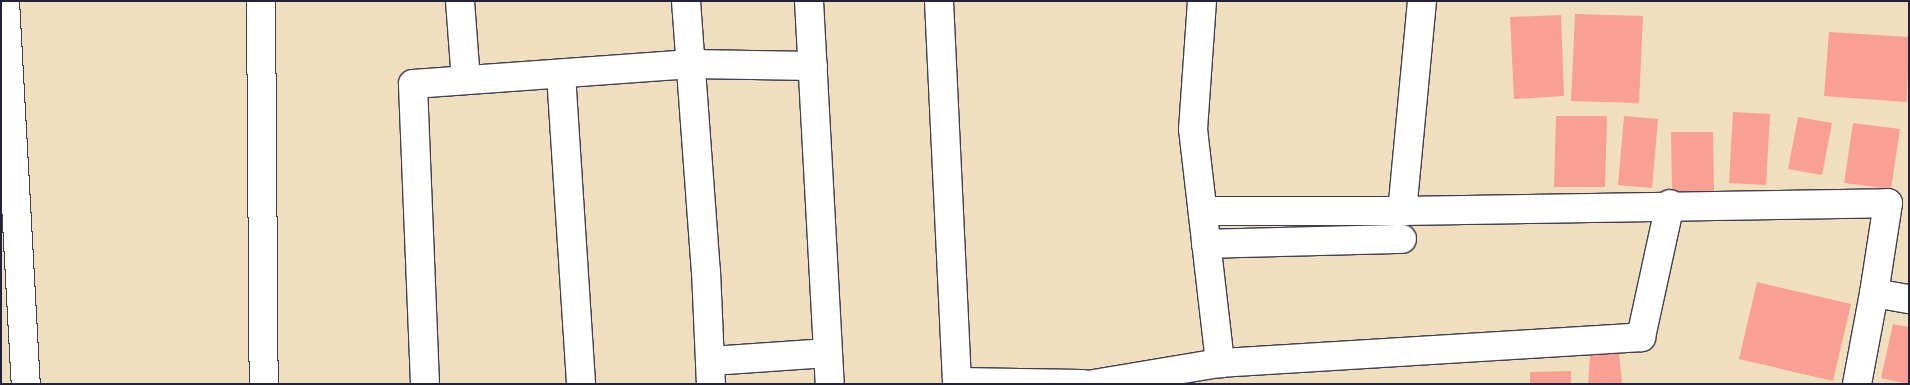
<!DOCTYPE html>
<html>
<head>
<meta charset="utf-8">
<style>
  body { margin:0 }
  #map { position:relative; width:1910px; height:385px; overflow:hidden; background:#f0dfbe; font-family:"Architects Daughter",sans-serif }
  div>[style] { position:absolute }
  .building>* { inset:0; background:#f99f94 }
  .roads { filter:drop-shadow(1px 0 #413e4f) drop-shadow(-1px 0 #413e4f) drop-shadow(0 1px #413e4f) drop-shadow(0 -1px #413e4f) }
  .minor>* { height:28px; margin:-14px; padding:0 14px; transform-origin:14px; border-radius:14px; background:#fff }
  span { translate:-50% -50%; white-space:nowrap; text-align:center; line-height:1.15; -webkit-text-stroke:5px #fdfcf7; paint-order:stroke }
  .frame { position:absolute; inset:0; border:2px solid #22223b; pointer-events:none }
</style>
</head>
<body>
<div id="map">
  <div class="building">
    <i style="clip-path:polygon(1575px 14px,1643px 16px,1639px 103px,1571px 101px)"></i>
    <i style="clip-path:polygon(1561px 15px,1564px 96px,1514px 99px,1510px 17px)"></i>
    <i style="clip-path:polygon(1829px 32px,1909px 37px,1907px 102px,1824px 96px)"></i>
    <i style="clip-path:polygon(1733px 112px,1770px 114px,1766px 185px,1729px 183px)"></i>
    <i style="clip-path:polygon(1556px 116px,1607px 116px,1605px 187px,1554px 187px)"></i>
    <i style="clip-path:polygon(1624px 116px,1658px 119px,1652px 188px,1618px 185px)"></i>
    <i style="clip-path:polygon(1798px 117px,1832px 123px,1822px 175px,1788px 169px)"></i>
    <i style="clip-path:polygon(1853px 123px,1900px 129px,1891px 189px,1844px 183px)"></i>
    <i style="clip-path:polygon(1671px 132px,1713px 132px,1714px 191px,1672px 191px)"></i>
    <i style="clip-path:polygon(1757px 282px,1851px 304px,1833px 381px,1739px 359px)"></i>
    <i style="clip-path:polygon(1893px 324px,1909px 327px,1909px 384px,1881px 378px)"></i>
    <i style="clip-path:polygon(1619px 353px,1622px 384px,1588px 384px,1590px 355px)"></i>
    <i style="clip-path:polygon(1571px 371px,1571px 384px,1530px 384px,1530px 372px)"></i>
  </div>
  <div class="roads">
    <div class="minor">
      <i style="left:5px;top:1px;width:384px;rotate:86.9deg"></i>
      <i style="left:261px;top:1px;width:383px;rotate:89.6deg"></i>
      <i style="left:460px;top:1px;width:79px;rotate:85.7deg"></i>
      <i style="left:686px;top:1px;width:271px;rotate:85.8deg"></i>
      <i style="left:706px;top:271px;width:113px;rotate:87.5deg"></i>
      <i style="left:809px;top:1px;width:384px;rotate:86.9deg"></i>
      <i style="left:939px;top:1px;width:381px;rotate:87.3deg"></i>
      <i style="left:957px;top:382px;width:126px;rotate:0.9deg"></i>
      <i style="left:1202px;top:1px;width:128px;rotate:94deg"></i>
      <i style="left:1193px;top:129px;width:236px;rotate:83.4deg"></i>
      <i style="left:1422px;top:1px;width:211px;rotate:95.4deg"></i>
      <i style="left:1402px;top:211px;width:486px;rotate:-0.9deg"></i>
      <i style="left:1888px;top:203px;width:91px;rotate:98.8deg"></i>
      <i style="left:1874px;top:293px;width:36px;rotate:10deg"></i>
      <i style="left:561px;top:74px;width:311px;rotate:86.3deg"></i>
      <i style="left:1203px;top:211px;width:199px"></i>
      <i style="left:1206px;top:244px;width:196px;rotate:-1.5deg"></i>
      <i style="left:711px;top:361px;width:117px;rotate:-3.9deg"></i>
      <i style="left:425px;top:384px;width:300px;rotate:-92.3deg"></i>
      <i style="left:413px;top:84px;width:279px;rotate:-4.1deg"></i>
      <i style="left:691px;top:64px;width:122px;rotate:0.9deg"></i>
      <i style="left:1094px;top:384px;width:128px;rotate:-9.5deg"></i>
      <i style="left:1220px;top:363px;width:422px;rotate:-3.5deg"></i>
      <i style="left:1641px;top:337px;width:136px;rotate:-77.7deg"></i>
      <i style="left:1857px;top:384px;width:93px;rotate:-79.4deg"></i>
    </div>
  </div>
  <div class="frame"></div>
</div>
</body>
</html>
